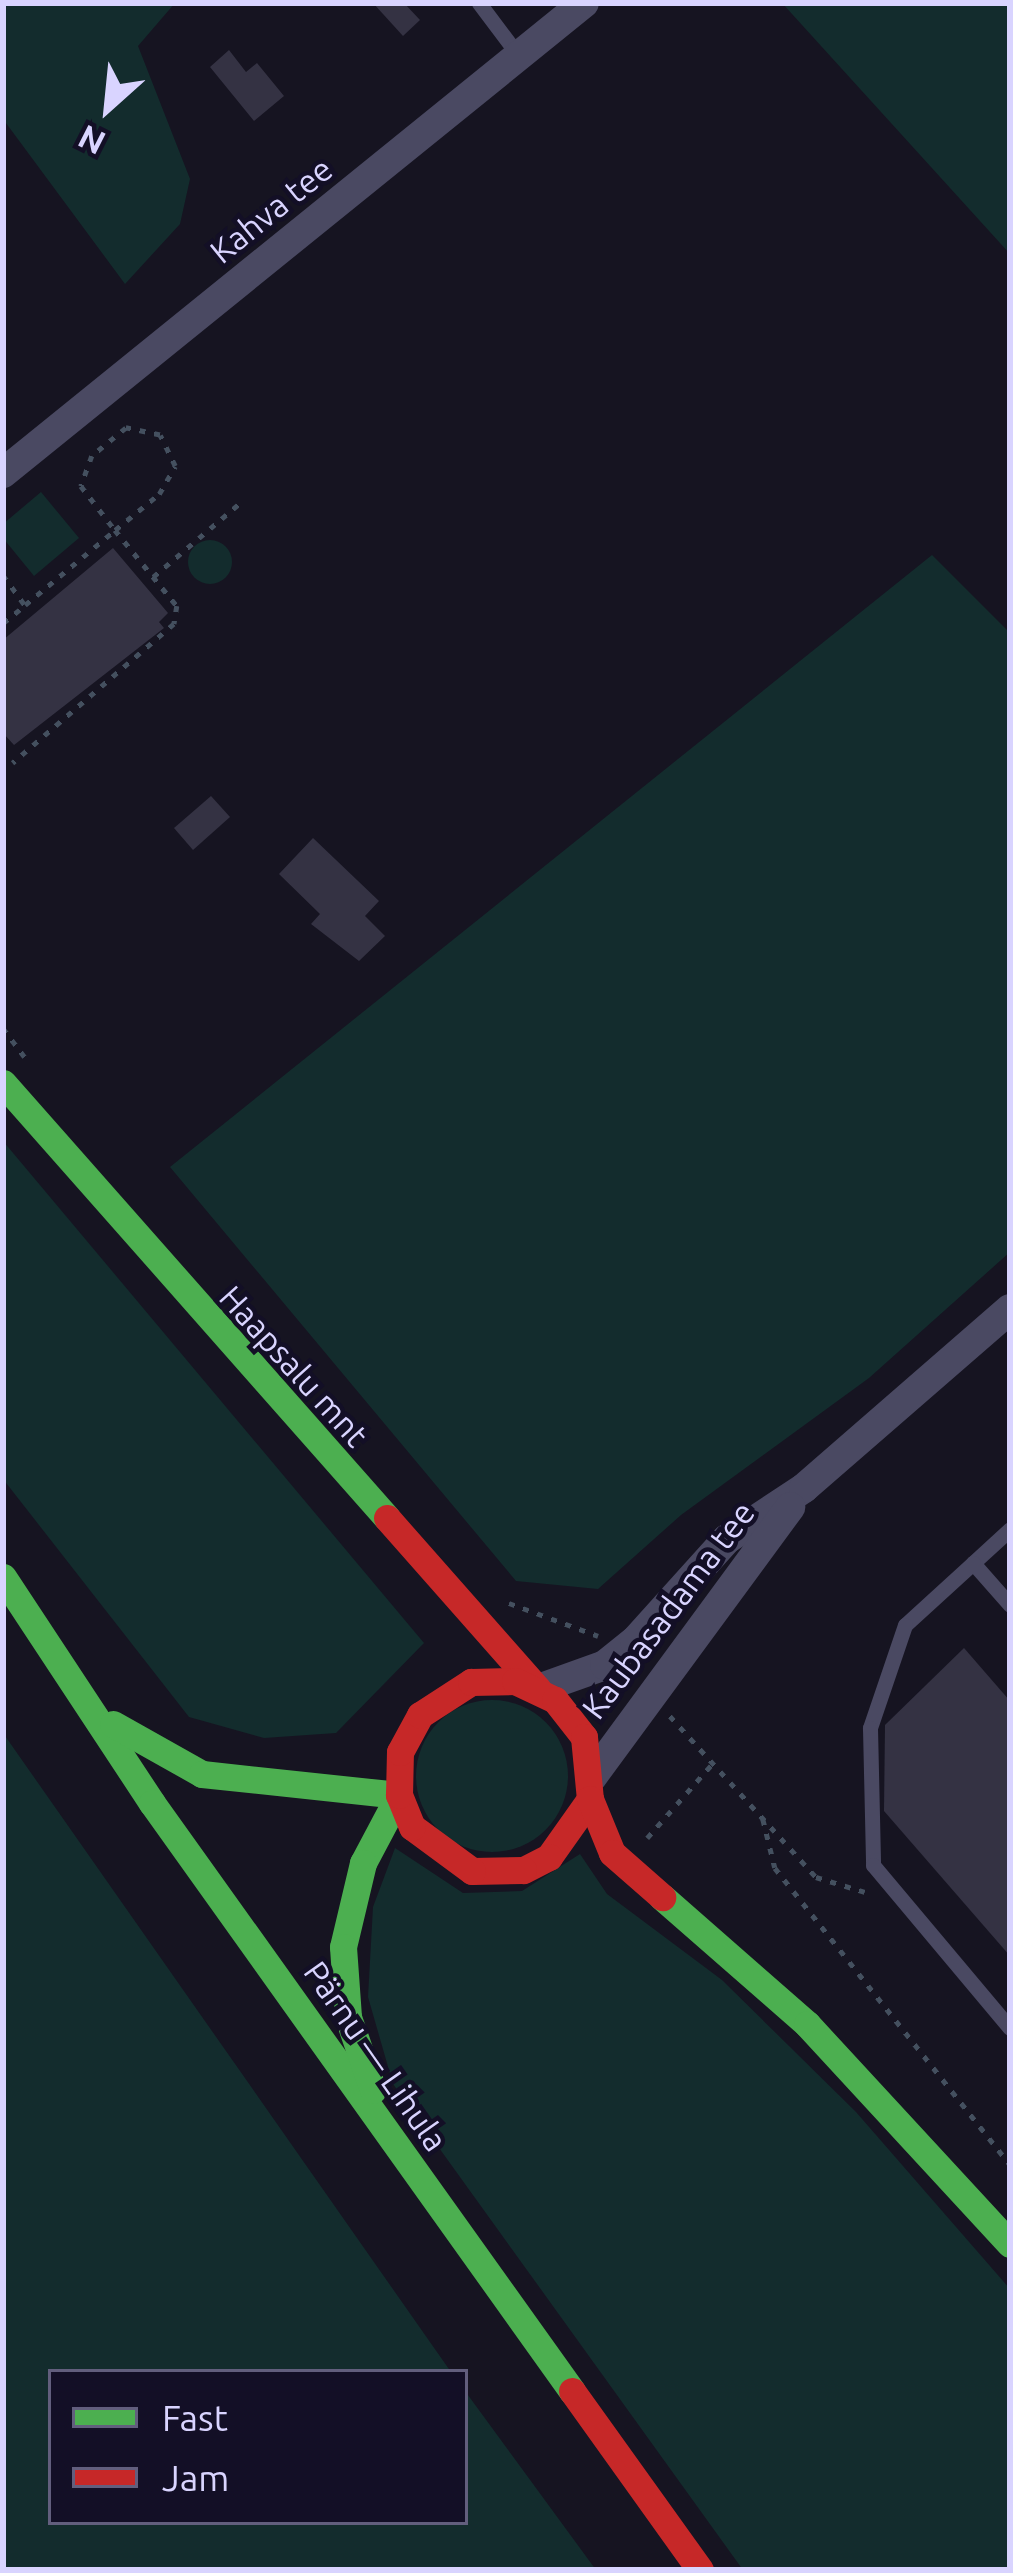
<!DOCTYPE html>
<html>
<head>
<meta charset="utf-8">
<style>
  body { margin:0 }
  #map { position:relative; width:1013px; height:2573px; overflow:hidden; background:#161421; font-family:Ubuntu,sans-serif }
  div>[style] { position:absolute }
  .green>* { inset:0; background:#132c2d }
  .round { border-radius:50% }
  .building>* { inset:0; background:#343243 }
  .path>* { height:4.5px; margin-top:-2.25px; transform-origin:0; background:repeating-linear-gradient(90deg,#44505f 0 6px,transparent 0 15px) }
  .lane>* { height:15px; margin:-7.5px; padding:0 7.5px; transform-origin:7.5px; border-radius:7.5px; background:#4a4962 }
  .street>* { height:30px; margin:-15px; padding:0 15px; transform-origin:15px; border-radius:15px; background:#4a4962 }
  .fast>* { height:27px; margin:-13.5px; padding:0 13.5px; transform-origin:13.5px; border-radius:13.5px; background:#4caf50 }
  .jam>* { height:27px; margin:-13.5px; padding:0 13.5px; transform-origin:13.5px; border-radius:13.5px; background:#c62828 }
  span { translate:-50% -50%; white-space:nowrap; text-align:center; line-height:1.15; -webkit-text-stroke:9px #130f26; paint-order:stroke }
  .street-label { font-size:33px; color:#d9d4ff }
  .frame { position:absolute; inset:0; border:6px solid #d9d4ff; pointer-events:none }
  .legend { position:absolute; left:48px; top:2369px; width:420px; height:156px; box-sizing:border-box; background:#130f26; border:3px solid #625e7d; margin:0; padding:15px 21px; list-style:none; font-size:36px; color:#d9d4ff }
  .legend li { display:flex; align-items:center; gap:24px; height:60px }
  .legend b { width:60px; border:3px solid #625e7d }
  .north { position:absolute; left:48px; top:48px; width:120px; height:120px; -webkit-text-stroke:9px #130f26; paint-order:stroke; rotate:207deg; font-size:33px; font-weight:700; line-height:48px; text-align:center; color:#d9d4ff }
  .north::after { content:''; display:block; margin:auto; width:42px; height:54px; background:#d9d4ff; clip-path:polygon(50% 0,100% 100%,50% 72%,0 100%) }
</style>
</head>
<body>
<div id="map">
  <div class="green">
    <i style="clip-path:polygon(3px 3px,175px 3px,138px 46px,190px 179px,180px 224px,125px 284px,3px 119px)"></i>
    <i style="clip-path:polygon(782px 3px,1010px 3px,1010px 254px)"></i>
    <i style="clip-path:polygon(41px 492px,79px 538px,34px 576px,3px 538px,3px 524px)"></i>
    <i class="round" style="left:188px;top:540px;width:44px;height:44px"></i>
    <i style="clip-path:polygon(932px 555px,1010px 633px,1010px 1252px,869px 1378px,681px 1515px,598px 1589px,516px 1581px,170px 1167px)"></i>
    <i style="clip-path:polygon(3px 1141px,424px 1643px,336px 1733px,264px 1738px,189px 1717px,3px 1479px)"></i>
    <i class="round" style="left:416px;top:1700px;width:152px;height:152px"></i>
    <i style="clip-path:polygon(3px 1733px,451px 2372px,51px 2372px,51px 2522px,465px 2522px,465px 2391px,596px 2570px,3px 2570px)"></i>
    <i style="clip-path:polygon(395px 1848px,463px 1893px,522px 1891px,580px 1854px,607px 1894px,722px 1980px,856px 2112px,1010px 2289px,1010px 2570px,743px 2570px,393px 2084px,368px 1997px,373px 1907px)"></i>
  </div>
  <div class="building">
    <i style="clip-path:polygon(373px 3px,404px 3px,420px 20px,403px 36px)"></i>
    <i style="clip-path:polygon(229px 50px,246px 72px,257px 63px,284px 96px,254px 121px,210px 67px)"></i>
    <i style="clip-path:polygon(113px 548px,168px 613px,159px 622px,164px 628px,14px 745px,3px 733px,3px 640px)"></i>
    <i style="clip-path:polygon(211px 796px,230px 817px,193px 850px,174px 828px)"></i>
    <i style="clip-path:polygon(313px 838px,379px 901px,365px 916px,385px 936px,359px 961px,311px 924px,320px 914px,279px 874px)"></i>
    <i style="clip-path:polygon(964px 1648px,1010px 1701px,1010px 1956px,884px 1811px,885px 1725px)"></i>
  </div>
  <div class="path">
    <i style="left:3px;top:575px;width:37px;rotate:54deg"></i>
    <i style="left:153px;top:577px;width:116px;rotate:-40.4deg"></i>
    <i style="left:3px;top:623px;width:28px;rotate:-39deg"></i>
    <i style="left:25px;top:605px;width:117px;rotate:-39.8deg"></i>
    <i style="left:115px;top:530px;width:57px;rotate:-39.3deg"></i>
    <i style="left:159px;top:494px;width:32px;rotate:-60deg"></i>
    <i style="left:175px;top:466px;width:34px;rotate:-116deg"></i>
    <i style="left:160px;top:435px;width:35px;rotate:-168deg"></i>
    <i style="left:126px;top:428px;width:44px;rotate:140.5deg"></i>
    <i style="left:92px;top:456px;width:32px;rotate:110deg"></i>
    <i style="left:81px;top:486px;width:56px;rotate:52.3deg"></i>
    <i style="left:115px;top:530px;width:98px;rotate:50.8deg"></i>
    <i style="left:177px;top:606px;width:18px;rotate:99deg"></i>
    <i style="left:174px;top:624px;width:213px;rotate:139.2deg"></i>
    <i style="left:3px;top:1028px;width:36px;rotate:53deg"></i>
    <i style="left:509px;top:1603px;width:95px;rotate:20.3deg"></i>
    <i style="left:670px;top:1716px;width:217px;rotate:47.8deg"></i>
    <i style="left:816px;top:1877px;width:51px;rotate:17deg"></i>
    <i style="left:763px;top:1819px;width:50px;rotate:76.2deg"></i>
    <i style="left:775px;top:1868px;width:378px;rotate:51.6deg"></i>
    <i style="left:647px;top:1838px;width:100px;rotate:-48.7deg"></i>
  </div>
  <div class="lane">
    <i style="left:479px;top:3px;width:65px;rotate:53.1deg"></i>
    <i style="left:1010px;top:1529px;width:50px;rotate:137.4deg"></i>
    <i style="left:973px;top:1563px;width:56px;rotate:48.6deg"></i>
    <i style="left:973px;top:1563px;width:92px;rotate:137.6deg"></i>
    <i style="left:905px;top:1625px;width:109px;rotate:108.8deg"></i>
    <i style="left:870px;top:1728px;width:137px;rotate:88.7deg"></i>
    <i style="left:873px;top:1865px;width:213px;rotate:50deg"></i>
  </div>
  <div class="street">
    <i style="left:3px;top:473px;width:747px;rotate:-38.97deg"></i>
    <i style="left:538px;top:1689px;width:71px;rotate:-19.7deg"></i>
    <i style="left:605px;top:1665px;width:38px;rotate:-39deg"></i>
    <i style="left:635px;top:1641px;width:137px;rotate:-48deg"></i>
    <i style="left:727px;top:1539px;width:92px;rotate:-33.5deg"></i>
    <i style="left:804px;top:1488px;width:273px;rotate:-41deg"></i>
    <i style="left:592px;top:1777px;width:335px;rotate:-53.7deg"></i>
  </div>
  <div class="fast">
    <i style="left:3px;top:1083px;width:580px;rotate:48.56deg"></i>
    <i style="left:3px;top:1577px;width:271px;rotate:56.6deg"></i>
    <i style="left:152px;top:1803px;width:723px;rotate:54.46deg"></i>
    <i style="left:113px;top:1724px;width:102px;rotate:29.3deg"></i>
    <i style="left:202px;top:1774px;width:198px;rotate:6.1deg"></i>
    <i style="left:399px;top:1795px;width:77px;rotate:117.9deg"></i>
    <i style="left:363px;top:1863px;width:86px;rotate:103.4deg"></i>
    <i style="left:343px;top:1947px;width:70px;rotate:85.9deg"></i>
    <i style="left:348px;top:2017px;width:77px;rotate:71.1deg"></i>
    <i style="left:662px;top:1897px;width:193px;rotate:41.2deg"></i>
    <i style="left:807px;top:2024px;width:299px;rotate:47.3deg"></i>
  </div>
  <div class="jam">
    <i style="left:387px;top:1518px;width:228px;rotate:48.6deg"></i>
    <i style="left:590px;top:1799px;width:71px;rotate:125.3deg"></i>
    <i style="left:549px;top:1857px;width:29px;rotate:153deg"></i>
    <i style="left:523px;top:1870px;width:51px;rotate:178.9deg"></i>
    <i style="left:472px;top:1871px;width:74px;rotate:-143.7deg"></i>
    <i style="left:412px;top:1827px;width:35px;rotate:-112deg"></i>
    <i style="left:399px;top:1795px;width:43px;rotate:-88.7deg"></i>
    <i style="left:400px;top:1752px;width:42px;rotate:-61.6deg"></i>
    <i style="left:420px;top:1715px;width:61px;rotate:-32.9deg"></i>
    <i style="left:471px;top:1682px;width:44px;rotate:-1.3deg"></i>
    <i style="left:515px;top:1681px;width:44px;rotate:25.4deg"></i>
    <i style="left:555px;top:1700px;width:47px;rotate:51.9deg"></i>
    <i style="left:584px;top:1737px;width:62px;rotate:84.5deg"></i>
    <i style="left:590px;top:1799px;width:58px;rotate:67.8deg"></i>
    <i style="left:612px;top:1853px;width:67px;rotate:41.3deg"></i>
    <i style="left:572px;top:2391px;width:220px;rotate:54.4deg"></i>
  </div>
  <div class="street-label">
    <span style="left:271px;top:210px;rotate:-39deg">Kahva tee</span>
    <span style="left:294px;top:1366px;rotate:48deg">Haapsalu mnt</span>
    <span style="left:668px;top:1610px;rotate:-53deg">Kaubasadama tee</span>
    <span style="left:376px;top:2056px;rotate:55deg">Pärnu — Lihula</span>
  </div>
  <div class="frame"></div>
  <ul class="legend">
  <li><b style="height:15px;background:#4caf50"></b>Fast</li>
  <li><b style="height:15px;background:#c62828"></b>Jam</li>
  </ul>
  <div class="north">N</div>
</div>
</body>
</html>
